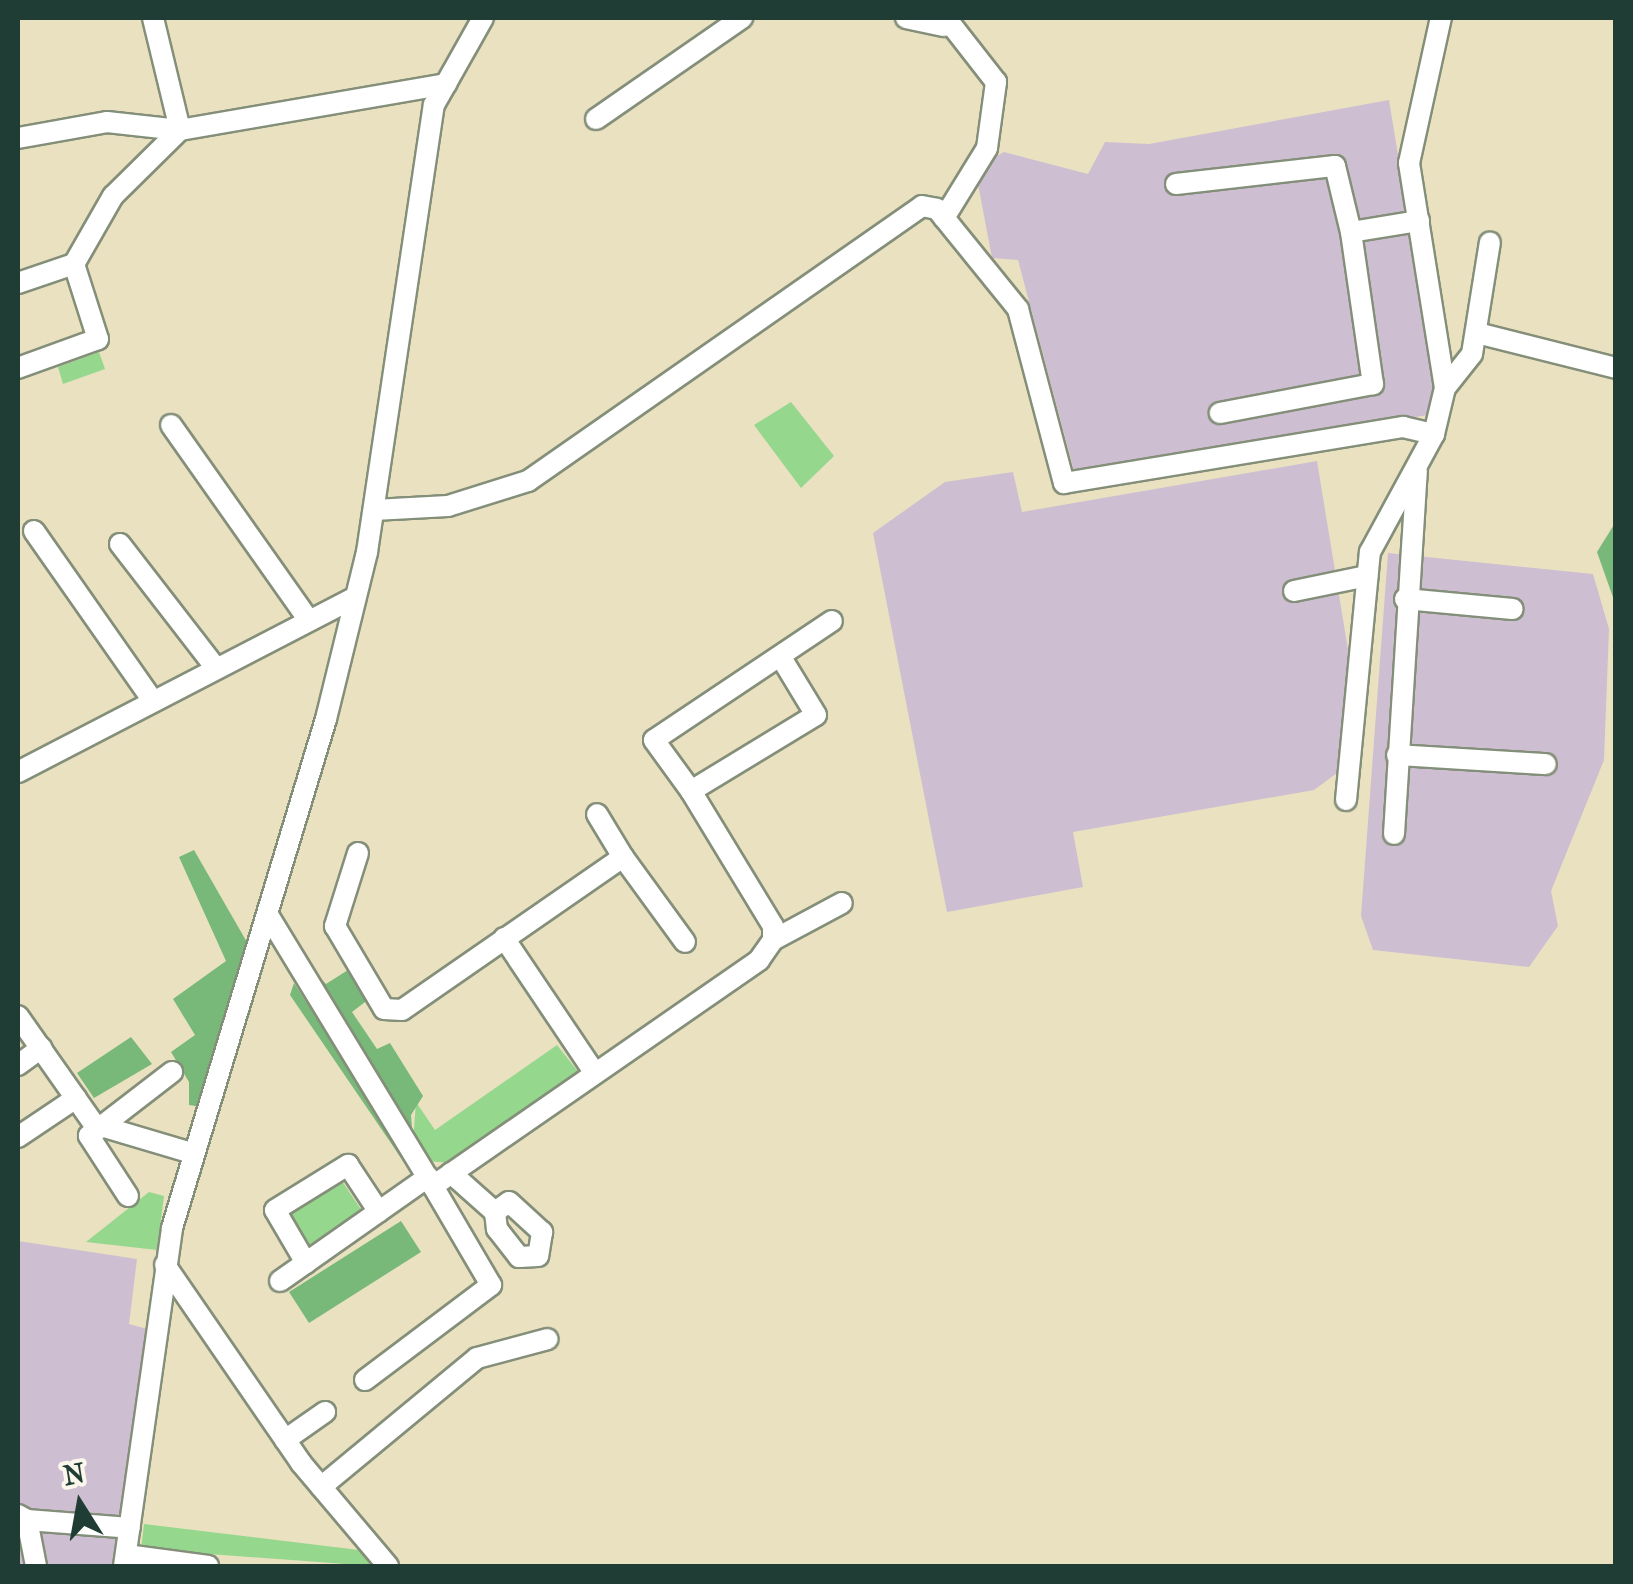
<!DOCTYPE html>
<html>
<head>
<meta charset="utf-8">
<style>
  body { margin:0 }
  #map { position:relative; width:1633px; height:1584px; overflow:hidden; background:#eae1c0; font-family:"IM FELL French Canon",serif }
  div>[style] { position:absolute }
  .industrial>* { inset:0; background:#cebed1 }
  .green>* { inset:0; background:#96d78e }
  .forest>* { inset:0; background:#78b879 }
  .roads { filter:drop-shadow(2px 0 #848f7a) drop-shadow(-2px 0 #848f7a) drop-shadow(0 2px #848f7a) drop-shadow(0 -2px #848f7a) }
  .minor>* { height:20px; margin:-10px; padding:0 10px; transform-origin:10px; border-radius:10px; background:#fff }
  span { translate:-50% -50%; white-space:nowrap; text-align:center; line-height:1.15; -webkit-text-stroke:8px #fbf7ec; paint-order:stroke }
  .frame { position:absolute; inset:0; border:20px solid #1f3d34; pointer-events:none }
  .north { position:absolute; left:30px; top:1454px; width:100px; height:100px; -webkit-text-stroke:8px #fbf7ec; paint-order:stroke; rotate:349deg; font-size:28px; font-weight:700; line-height:40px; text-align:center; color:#1f3d34 }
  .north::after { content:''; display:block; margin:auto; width:35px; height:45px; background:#1f3d34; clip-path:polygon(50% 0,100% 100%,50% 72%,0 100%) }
</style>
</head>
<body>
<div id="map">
  <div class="industrial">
    <i style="clip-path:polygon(1389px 100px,1437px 393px,1428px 415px,1074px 471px,1018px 260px,992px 258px,975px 168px,1004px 152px,1088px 174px,1105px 142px,1149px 144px)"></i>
    <i style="clip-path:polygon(1317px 461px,1349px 656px,1341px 770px,1314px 790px,1073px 832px,1083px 887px,947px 912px,873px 533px,945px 482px,1013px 472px,1022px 512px)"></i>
    <i style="clip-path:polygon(1388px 553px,1593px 574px,1609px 629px,1604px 760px,1551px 891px,1558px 926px,1529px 967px,1373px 950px,1361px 916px)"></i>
    <i style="clip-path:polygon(18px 1241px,137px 1259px,129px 1324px,147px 1329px,115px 1566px,18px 1566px)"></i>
  </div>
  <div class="green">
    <i style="clip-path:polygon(99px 352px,105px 369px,63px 384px,58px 367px)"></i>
    <i style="clip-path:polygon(791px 402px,834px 456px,801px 488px,754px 425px)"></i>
    <i style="clip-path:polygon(557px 1045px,580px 1074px,451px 1163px,426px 1161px,413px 1142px,416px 1102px,435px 1130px)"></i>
    <i style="clip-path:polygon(342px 1181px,364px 1214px,310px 1250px,288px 1216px)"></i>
    <i style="clip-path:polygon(149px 1192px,164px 1196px,157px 1250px,86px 1242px)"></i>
    <i style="clip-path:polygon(144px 1524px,359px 1550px,373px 1566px,141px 1549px)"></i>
  </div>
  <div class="forest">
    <i style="clip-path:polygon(1615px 523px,1615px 603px,1597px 552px)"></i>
    <i style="clip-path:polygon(194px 850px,248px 944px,202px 1107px,189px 1105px,189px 1082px,171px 1052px,195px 1035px,173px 999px,226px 961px,179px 857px)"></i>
    <i style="clip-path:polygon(311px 968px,326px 984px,348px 970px,369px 999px,352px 1012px,377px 1049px,390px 1043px,423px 1096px,411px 1115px,413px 1142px)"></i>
    <i style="clip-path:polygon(294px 983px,414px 1169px,410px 1171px,290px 995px)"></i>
    <i style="clip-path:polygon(131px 1037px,152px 1064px,94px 1098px,77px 1073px)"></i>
    <i style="clip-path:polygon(401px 1221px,421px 1252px,309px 1323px,289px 1292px)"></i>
  </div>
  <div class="roads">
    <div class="minor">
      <i style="left:153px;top:18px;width:115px;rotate:76.4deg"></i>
      <i style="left:180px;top:130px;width:270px;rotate:-9.8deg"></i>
      <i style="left:906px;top:18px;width:39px;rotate:12deg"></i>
      <i style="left:596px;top:119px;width:178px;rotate:-34.7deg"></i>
      <i style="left:18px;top:138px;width:90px;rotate:-10.2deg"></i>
      <i style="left:107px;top:122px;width:73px;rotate:6.3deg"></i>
      <i style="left:180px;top:130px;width:94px;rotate:135.4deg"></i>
      <i style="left:113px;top:196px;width:78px;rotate:119.8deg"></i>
      <i style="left:74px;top:264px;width:79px;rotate:72.3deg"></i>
      <i style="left:98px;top:339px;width:85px;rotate:160.1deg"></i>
      <i style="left:1176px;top:184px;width:160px;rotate:-6.5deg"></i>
      <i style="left:1335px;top:166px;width:68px;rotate:76.4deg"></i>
      <i style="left:1351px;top:232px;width:154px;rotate:81.8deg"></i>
      <i style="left:1373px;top:384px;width:156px;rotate:169.3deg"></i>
      <i style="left:944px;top:218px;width:82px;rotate:-58.4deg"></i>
      <i style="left:987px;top:148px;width:67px;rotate:-82.2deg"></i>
      <i style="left:996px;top:82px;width:81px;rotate:-128deg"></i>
      <i style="left:1351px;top:232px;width:69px;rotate:-9.2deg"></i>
      <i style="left:18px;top:283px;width:59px;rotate:-18.7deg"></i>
      <i style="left:1477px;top:333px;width:143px;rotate:14.1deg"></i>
      <i style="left:1445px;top:388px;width:43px;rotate:-51.5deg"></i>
      <i style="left:1472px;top:354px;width:113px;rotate:-80.9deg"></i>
      <i style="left:171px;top:425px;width:237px;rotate:54.8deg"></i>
      <i style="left:374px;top:510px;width:74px;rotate:-3.1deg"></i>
      <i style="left:448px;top:506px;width:84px;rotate:-17.4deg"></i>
      <i style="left:528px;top:481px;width:480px;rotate:-34.9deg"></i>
      <i style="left:922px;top:206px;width:15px;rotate:11deg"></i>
      <i style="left:937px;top:209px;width:129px;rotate:51deg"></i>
      <i style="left:1018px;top:309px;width:180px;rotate:75.2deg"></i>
      <i style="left:1064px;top:483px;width:344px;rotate:-9.4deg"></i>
      <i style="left:1403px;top:427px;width:32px;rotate:13deg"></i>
      <i style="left:34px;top:531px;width:208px;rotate:55deg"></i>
      <i style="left:120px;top:544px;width:157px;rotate:52.3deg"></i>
      <i style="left:1294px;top:591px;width:75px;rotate:-11.6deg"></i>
      <i style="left:1405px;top:599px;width:108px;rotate:5.3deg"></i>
      <i style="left:1397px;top:755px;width:149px;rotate:3.5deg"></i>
      <i style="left:18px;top:772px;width:380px;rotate:-27.4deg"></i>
      <i style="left:691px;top:791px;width:63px;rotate:-126deg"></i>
      <i style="left:654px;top:740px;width:214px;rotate:-33.8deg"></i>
      <i style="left:1346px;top:800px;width:249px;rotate:-84.5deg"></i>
      <i style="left:1370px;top:552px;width:134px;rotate:-61.5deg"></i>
      <i style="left:1434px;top:434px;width:47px;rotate:-76.6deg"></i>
      <i style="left:1445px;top:388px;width:228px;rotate:-99.1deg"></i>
      <i style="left:1409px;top:163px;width:148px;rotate:-77.6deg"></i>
      <i style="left:1394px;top:834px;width:364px;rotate:-86.4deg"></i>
      <i style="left:358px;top:853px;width:77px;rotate:107.5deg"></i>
      <i style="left:335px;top:926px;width:96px;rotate:59.4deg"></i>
      <i style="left:384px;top:1009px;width:18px;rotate:3deg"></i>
      <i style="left:402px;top:1010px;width:269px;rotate:-34.7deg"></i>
      <i style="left:623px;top:857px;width:50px;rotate:-121.2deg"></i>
      <i style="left:623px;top:857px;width:105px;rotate:53.9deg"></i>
      <i style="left:268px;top:915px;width:317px;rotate:58.7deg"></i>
      <i style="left:433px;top:1186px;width:397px;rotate:-34.7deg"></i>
      <i style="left:759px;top:960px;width:24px;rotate:-55deg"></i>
      <i style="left:773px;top:940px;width:14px;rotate:-90deg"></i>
      <i style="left:773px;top:926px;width:158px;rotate:-121.3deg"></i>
      <i style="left:691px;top:791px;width:146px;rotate:-31.3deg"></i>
      <i style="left:816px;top:715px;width:66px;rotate:-121.3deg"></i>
      <i style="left:504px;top:938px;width:161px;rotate:56.1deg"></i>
      <i style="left:773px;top:940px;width:78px;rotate:-28.2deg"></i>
      <i style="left:18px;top:1016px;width:132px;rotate:54.9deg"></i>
      <i style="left:94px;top:1124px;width:102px;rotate:16.5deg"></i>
      <i style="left:18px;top:1065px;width:29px;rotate:-36deg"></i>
      <i style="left:18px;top:1137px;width:70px;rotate:-33.9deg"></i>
      <i style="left:451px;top:1173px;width:59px;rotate:41.6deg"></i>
      <i style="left:128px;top:1196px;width:72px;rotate:-123deg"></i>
      <i style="left:89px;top:1136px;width:105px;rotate:-37.6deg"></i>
      <i style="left:509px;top:1202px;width:45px;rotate:42.3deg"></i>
      <i style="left:542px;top:1232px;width:24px;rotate:99deg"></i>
      <i style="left:538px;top:1256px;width:19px;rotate:177deg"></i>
      <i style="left:519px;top:1257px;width:36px;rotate:-128deg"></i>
      <i style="left:497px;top:1229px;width:17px;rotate:-97deg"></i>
      <i style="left:495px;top:1212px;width:17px;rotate:-36deg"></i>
      <i style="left:306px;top:1263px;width:61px;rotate:-120.3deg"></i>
      <i style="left:275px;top:1210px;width:86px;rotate:-31.7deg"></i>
      <i style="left:348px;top:1165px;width:56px;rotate:56.6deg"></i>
      <i style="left:165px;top:1265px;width:240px;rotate:55.5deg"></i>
      <i style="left:301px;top:1463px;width:135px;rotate:49.8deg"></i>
      <i style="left:280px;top:1281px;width:181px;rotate:-35.1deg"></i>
      <i style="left:365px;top:1380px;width:158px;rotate:-37deg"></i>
      <i style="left:491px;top:1285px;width:115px;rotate:-120.4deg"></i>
      <i style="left:285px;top:1440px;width:49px;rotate:-35deg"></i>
      <i style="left:321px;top:1487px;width:202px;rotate:-39.6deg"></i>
      <i style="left:477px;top:1358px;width:73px;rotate:-15deg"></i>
      <i style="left:18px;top:1515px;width:10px;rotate:29deg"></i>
      <i style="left:27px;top:1520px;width:47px;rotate:78.9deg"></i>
      <i style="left:27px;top:1520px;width:103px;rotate:4.4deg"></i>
      <i style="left:126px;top:1555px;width:83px;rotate:7.6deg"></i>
      <i style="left:124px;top:1566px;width:341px;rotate:-81.9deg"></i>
      <i style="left:172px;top:1228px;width:532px;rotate:-73.17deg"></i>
      <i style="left:326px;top:719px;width:172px;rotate:-76.2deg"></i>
      <i style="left:367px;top:552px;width:452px;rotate:-81.5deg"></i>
      <i style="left:434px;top:105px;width:100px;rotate:-60.6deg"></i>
    </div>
  </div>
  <div class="frame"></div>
  <div class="north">N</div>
</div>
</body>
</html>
